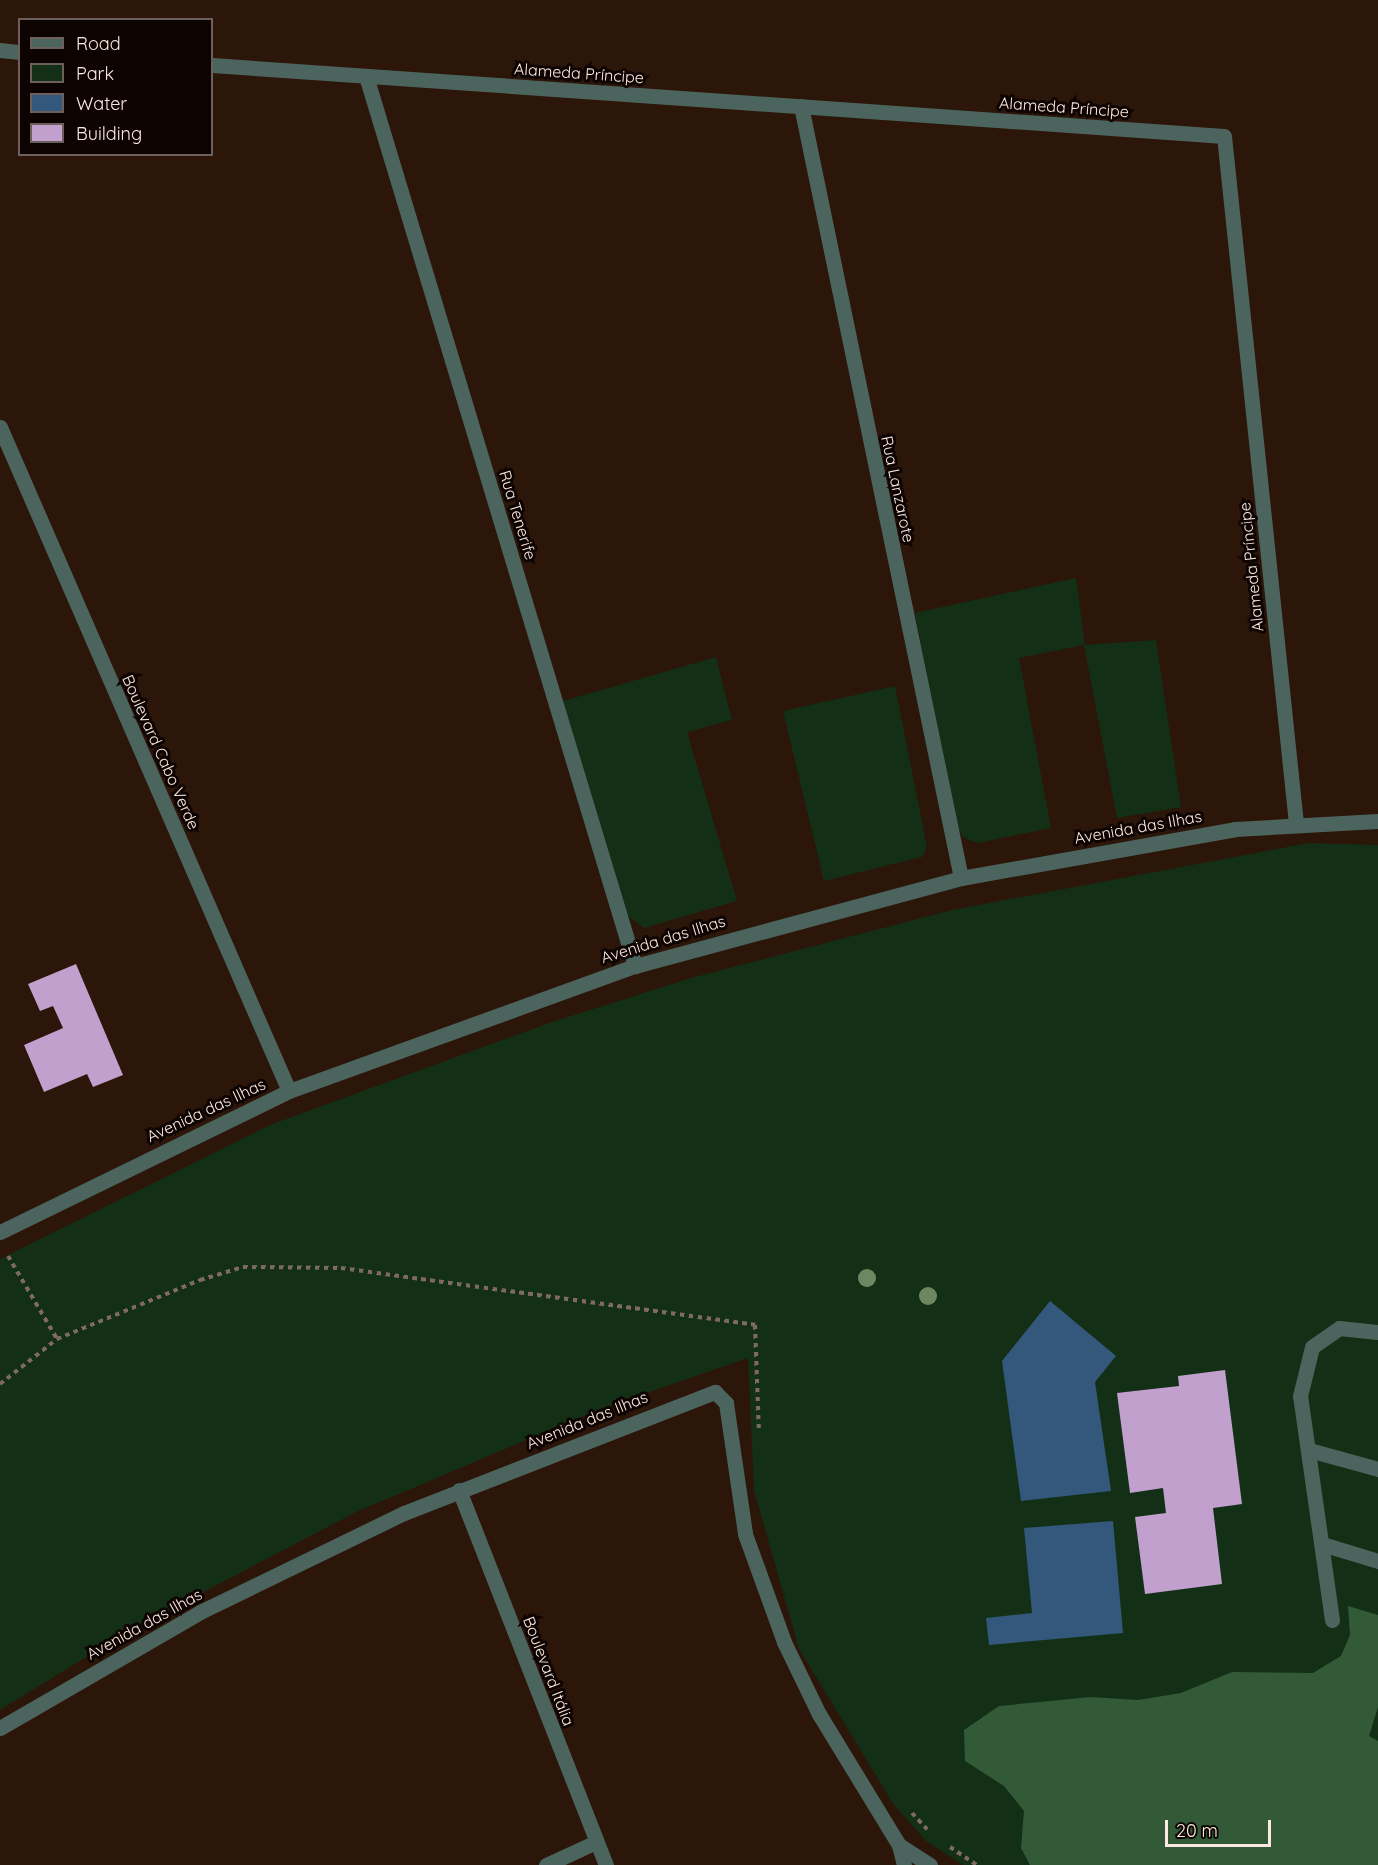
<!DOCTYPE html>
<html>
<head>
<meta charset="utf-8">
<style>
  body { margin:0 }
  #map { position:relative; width:1378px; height:1865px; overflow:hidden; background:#2c1509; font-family:Quicksand,sans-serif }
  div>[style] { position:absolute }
  .green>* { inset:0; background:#133017 }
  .forest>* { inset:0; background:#325a37 }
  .water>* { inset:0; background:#34577c }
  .building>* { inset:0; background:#c1a0ce }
  .path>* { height:4px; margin-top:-2px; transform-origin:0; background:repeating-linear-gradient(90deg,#7f6a60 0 4.5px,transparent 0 9px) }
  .minor>* { height:15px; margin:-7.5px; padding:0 7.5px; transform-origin:7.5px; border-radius:7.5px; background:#4b655e }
  .trees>* { width:18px; height:18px; margin:-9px; border-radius:50%; background:#6d8762 }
  span { translate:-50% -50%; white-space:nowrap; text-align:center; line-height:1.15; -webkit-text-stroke:6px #0d0402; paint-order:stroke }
  .street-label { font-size:16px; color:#fceae2 }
  .legend { position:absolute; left:18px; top:18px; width:195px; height:138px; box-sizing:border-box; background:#0d0402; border:2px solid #6d605c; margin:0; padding:8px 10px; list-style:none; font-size:18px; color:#fceae2 }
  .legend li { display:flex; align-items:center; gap:12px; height:30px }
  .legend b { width:30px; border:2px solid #6d605c }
  .scale { position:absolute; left:1165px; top:1820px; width:106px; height:27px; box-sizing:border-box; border:3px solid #fceae2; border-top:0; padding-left:8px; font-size:18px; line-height:21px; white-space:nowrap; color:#fceae2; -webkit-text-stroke:4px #0d0402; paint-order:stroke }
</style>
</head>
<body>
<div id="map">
  <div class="green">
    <i style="clip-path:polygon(1076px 578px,1085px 645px,1156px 640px,1181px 807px,1117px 818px,1084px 645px,1019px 658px,1051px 828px,977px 843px,963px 837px,957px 826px,915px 613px)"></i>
    <i style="clip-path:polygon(716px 657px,732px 720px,687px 732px,737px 901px,644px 928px,625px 914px,563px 701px)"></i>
    <i style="clip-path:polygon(895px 686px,927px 847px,922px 857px,824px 881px,783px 711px)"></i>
    <i style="clip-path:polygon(1309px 843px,1378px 845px,1378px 1865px,963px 1865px,926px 1841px,894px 1805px,799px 1649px,754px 1490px,748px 1358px,600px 1409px,356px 1512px,122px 1635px,0 1710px,0 1259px,270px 1125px,549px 1023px,691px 978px,952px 910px)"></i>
  </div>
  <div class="forest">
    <i style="clip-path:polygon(1348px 1606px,1378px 1615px,1378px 1707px,1369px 1736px,1378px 1741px,1378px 1865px,1030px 1865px,1021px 1848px,1024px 1811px,1004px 1786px,965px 1761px,964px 1730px,999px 1706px,1091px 1697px,1138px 1700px,1181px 1693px,1232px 1672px,1313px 1673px,1341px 1656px,1350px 1635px)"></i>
  </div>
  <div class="water">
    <i style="clip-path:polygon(1050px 1301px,1116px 1356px,1095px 1382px,1111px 1491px,1021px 1501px,1002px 1361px)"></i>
    <i style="clip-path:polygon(1113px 1521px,1123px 1633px,989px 1645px,986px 1618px,1032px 1613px,1024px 1528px)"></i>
  </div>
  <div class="building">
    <i style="clip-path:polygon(76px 964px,123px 1075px,93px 1087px,87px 1074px,44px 1092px,24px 1045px,63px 1028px,53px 1006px,40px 1011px,28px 984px)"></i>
    <i style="clip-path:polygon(1225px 1370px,1242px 1504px,1213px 1508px,1222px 1584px,1145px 1594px,1135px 1517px,1166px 1513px,1163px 1488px,1130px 1493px,1117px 1393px,1179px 1386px,1178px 1376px)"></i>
  </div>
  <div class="path">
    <i style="left:8px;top:1256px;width:96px;rotate:59.4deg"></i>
    <i style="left:0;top:1384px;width:73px;rotate:-38.3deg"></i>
    <i style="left:57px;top:1339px;width:155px;rotate:-22.4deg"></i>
    <i style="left:200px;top:1280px;width:45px;rotate:-16.8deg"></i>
    <i style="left:243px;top:1267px;width:98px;rotate:0.6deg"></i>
    <i style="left:341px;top:1268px;width:418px;rotate:7.8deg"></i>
    <i style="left:755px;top:1325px;width:108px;rotate:87.9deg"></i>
    <i style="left:912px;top:1813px;width:26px;rotate:47deg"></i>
    <i style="left:950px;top:1847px;width:32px;rotate:34deg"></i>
  </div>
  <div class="minor">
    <i style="left:0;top:50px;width:20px;rotate:6deg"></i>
    <i style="left:212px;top:65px;width:1014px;rotate:4.01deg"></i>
    <i style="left:1224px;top:136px;width:691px;rotate:84.02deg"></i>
    <i style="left:366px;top:76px;width:930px;rotate:73.18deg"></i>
    <i style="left:801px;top:106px;width:788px;rotate:78.29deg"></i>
    <i style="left:0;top:427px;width:724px;rotate:66.48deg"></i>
    <i style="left:0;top:1232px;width:322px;rotate:-26deg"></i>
    <i style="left:289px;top:1091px;width:368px;rotate:-19.9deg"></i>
    <i style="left:635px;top:966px;width:338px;rotate:-15.1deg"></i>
    <i style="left:961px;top:878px;width:278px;rotate:-10.1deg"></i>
    <i style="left:1235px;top:829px;width:143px;rotate:-3.2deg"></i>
    <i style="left:1309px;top:1450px;width:72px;rotate:15.4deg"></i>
    <i style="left:459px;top:1490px;width:403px;rotate:68.6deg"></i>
    <i style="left:1322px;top:1544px;width:59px;rotate:16.9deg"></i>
    <i style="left:1332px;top:1620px;width:226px;rotate:-98.1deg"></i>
    <i style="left:1300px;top:1396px;width:50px;rotate:-76.2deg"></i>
    <i style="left:1312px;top:1347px;width:33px;rotate:-35deg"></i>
    <i style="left:1339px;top:1328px;width:39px;rotate:6deg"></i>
    <i style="left:0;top:1728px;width:231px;rotate:-30.1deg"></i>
    <i style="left:200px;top:1612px;width:227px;rotate:-25.9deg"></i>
    <i style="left:404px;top:1513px;width:334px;rotate:-21.3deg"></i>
    <i style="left:715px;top:1392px;width:16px;rotate:45deg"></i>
    <i style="left:726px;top:1403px;width:132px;rotate:81.7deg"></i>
    <i style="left:745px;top:1534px;width:115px;rotate:70.1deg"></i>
    <i style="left:784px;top:1642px;width:80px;rotate:64.1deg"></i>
    <i style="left:819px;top:1714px;width:153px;rotate:58.6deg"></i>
    <i style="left:899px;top:1845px;width:37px;rotate:33deg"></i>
    <i style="left:899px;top:1845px;width:21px;rotate:76deg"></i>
    <i style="left:546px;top:1865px;width:55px;rotate:-24.7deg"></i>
  </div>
  <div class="trees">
    <i style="left:867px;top:1278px"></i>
    <i style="left:928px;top:1296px"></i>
  </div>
  <div class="street-label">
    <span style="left:579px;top:73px;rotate:4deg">Alameda Príncipe</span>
    <span style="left:1064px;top:107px;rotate:4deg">Alameda Príncipe</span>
    <span style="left:898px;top:489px;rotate:78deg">Rua Lanzarote</span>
    <span style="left:518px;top:515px;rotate:73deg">Rua Tenerife</span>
    <span style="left:1251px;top:567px;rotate:-96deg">Alameda Príncipe</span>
    <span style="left:161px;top:752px;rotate:66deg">Boulevard Cabo Verde</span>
    <span style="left:1138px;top:827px;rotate:-10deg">Avenida das Ilhas</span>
    <span style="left:663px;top:939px;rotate:-17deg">Avenida das Ilhas</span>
    <span style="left:206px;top:1110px;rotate:-25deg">Avenida das Ilhas</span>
    <span style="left:587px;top:1420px;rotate:-22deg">Avenida das Ilhas</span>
    <span style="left:144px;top:1624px;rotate:-29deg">Avenida das Ilhas</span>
    <span style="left:549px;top:1671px;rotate:69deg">Boulevard Itália</span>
  </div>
  <ul class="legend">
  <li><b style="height:8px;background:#4b655e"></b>Road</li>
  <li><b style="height:16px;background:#133017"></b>Park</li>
  <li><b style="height:16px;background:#34577c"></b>Water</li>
  <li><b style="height:16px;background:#c1a0ce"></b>Building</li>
  </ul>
  <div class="scale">20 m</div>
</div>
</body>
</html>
